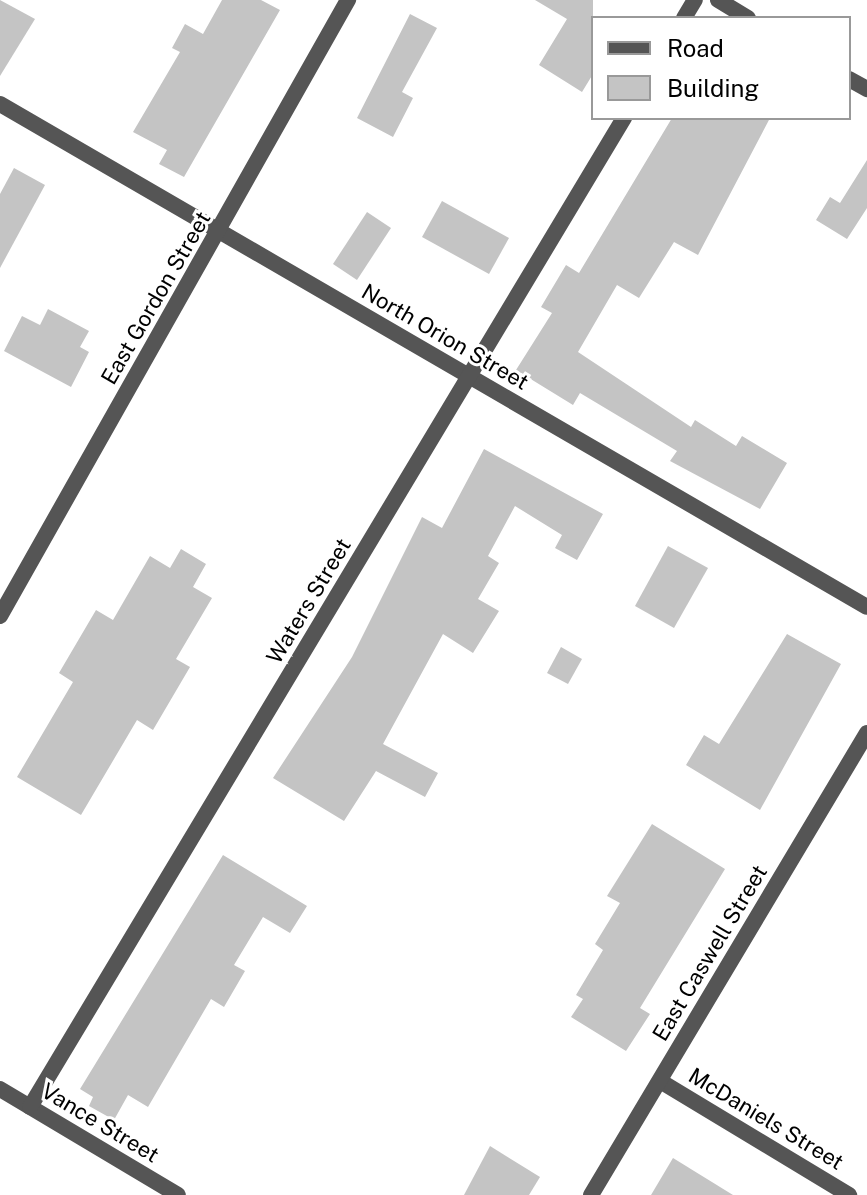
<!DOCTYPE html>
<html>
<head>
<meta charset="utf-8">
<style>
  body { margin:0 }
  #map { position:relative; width:867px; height:1195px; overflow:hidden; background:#fff; font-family:"Public Sans",sans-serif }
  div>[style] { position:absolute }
  .building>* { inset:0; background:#c4c4c4 }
  .minor>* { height:16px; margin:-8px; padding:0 8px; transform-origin:8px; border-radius:8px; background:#555 }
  span { translate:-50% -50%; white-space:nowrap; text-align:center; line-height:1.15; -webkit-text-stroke:6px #fff; paint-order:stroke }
  .street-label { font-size:22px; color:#000 }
  .legend { position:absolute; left:591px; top:16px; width:260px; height:104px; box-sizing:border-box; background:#fff; border:2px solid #999; margin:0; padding:10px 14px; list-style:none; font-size:24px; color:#000 }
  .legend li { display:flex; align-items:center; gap:16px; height:40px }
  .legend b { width:40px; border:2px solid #999 }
</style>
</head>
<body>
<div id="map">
  <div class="building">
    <i style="clip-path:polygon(0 0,35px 19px,0 76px)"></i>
    <i style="clip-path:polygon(222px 0,261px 0,280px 10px,184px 177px,159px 164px,167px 150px,133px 132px,180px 52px,172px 48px,185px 24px,203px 34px)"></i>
    <i style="clip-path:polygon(535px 0,593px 0,593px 74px,582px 92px,539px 65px,567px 19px)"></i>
    <i style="clip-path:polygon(410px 14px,437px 28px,402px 92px,413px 98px,393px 137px,357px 118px)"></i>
    <i style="clip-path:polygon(672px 118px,770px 118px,698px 255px,674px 242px,639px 298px,617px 285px,578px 352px,691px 427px,695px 420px,736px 446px,742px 436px,787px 463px,760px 509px,670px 461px,677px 451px,580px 393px,573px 405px,516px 370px,552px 313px,541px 307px,566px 265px,579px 273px)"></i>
    <i style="clip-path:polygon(867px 160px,867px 208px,847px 239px,816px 220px,830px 197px,840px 203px)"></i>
    <i style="clip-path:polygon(14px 168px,45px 185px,0 268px,0 194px)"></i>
    <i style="clip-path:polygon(442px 201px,509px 238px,489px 274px,422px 237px)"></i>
    <i style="clip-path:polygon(367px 212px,391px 228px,357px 280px,333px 264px)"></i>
    <i style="clip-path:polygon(48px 309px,89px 331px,80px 347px,89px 352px,71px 387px,4px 351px,22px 316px,40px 325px)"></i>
    <i style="clip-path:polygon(484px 449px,603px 514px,577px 560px,555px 548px,562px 535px,515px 506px,488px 556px,499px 563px,478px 599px,499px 611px,473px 653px,443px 634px,383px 744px,438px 773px,425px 797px,376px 771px,344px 821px,273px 778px,352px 657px,422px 517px,442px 528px)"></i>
    <i style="clip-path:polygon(668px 546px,708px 568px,674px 628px,635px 606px)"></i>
    <i style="clip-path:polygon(181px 549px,206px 564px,193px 587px,212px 598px,176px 659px,190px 667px,153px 730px,137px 720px,81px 815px,17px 777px,73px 682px,59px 673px,96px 610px,113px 620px,150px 556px,170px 568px)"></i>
    <i style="clip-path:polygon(787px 634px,841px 664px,760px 810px,686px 765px,704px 735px,719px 744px)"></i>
    <i style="clip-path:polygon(561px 647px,582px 659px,568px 684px,547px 673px)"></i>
    <i style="clip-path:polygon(652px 824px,725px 869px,640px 1008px,650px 1014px,626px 1051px,571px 1017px,583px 999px,576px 995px,603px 950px,595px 944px,620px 903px,607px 896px)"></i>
    <i style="clip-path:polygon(223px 855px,307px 906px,290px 933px,263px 917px,234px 965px,245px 971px,224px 1007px,211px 999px,148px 1107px,128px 1095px,114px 1120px,89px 1106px,93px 1097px,80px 1089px)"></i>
    <i style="clip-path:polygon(490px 1146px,540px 1177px,529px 1195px,464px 1195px)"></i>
    <i style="clip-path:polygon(673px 1158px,733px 1195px,651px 1195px)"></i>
  </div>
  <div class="minor">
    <i style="left:718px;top:0;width:35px;rotate:31deg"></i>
    <i style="left:684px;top:18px;width:21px;rotate:-59deg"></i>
    <i style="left:849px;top:79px;width:21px;rotate:29deg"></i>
    <i style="left:0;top:104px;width:1002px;rotate:30.12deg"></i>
    <i style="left:0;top:616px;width:708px;rotate:-60.54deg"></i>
    <i style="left:660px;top:1081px;width:221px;rotate:31.1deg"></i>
    <i style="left:0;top:1089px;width:207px;rotate:30.8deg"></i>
    <i style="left:30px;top:1107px;width:1154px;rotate:-59.01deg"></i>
    <i style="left:591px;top:1195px;width:538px;rotate:-59.15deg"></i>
  </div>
  <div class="street-label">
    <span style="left:156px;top:298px;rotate:-60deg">East Gordon Street</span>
    <span style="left:445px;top:337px;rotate:30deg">North Orion Street</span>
    <span style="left:309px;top:601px;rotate:-59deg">Waters Street</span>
    <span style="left:710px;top:953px;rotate:-59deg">East Caswell Street</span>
    <span style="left:766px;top:1119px;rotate:31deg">McDaniels Street</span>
    <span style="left:100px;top:1123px;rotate:31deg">Vance Street</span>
  </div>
  <ul class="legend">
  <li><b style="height:10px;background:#555"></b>Road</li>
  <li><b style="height:22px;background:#c4c4c4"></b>Building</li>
  </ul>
</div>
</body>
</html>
